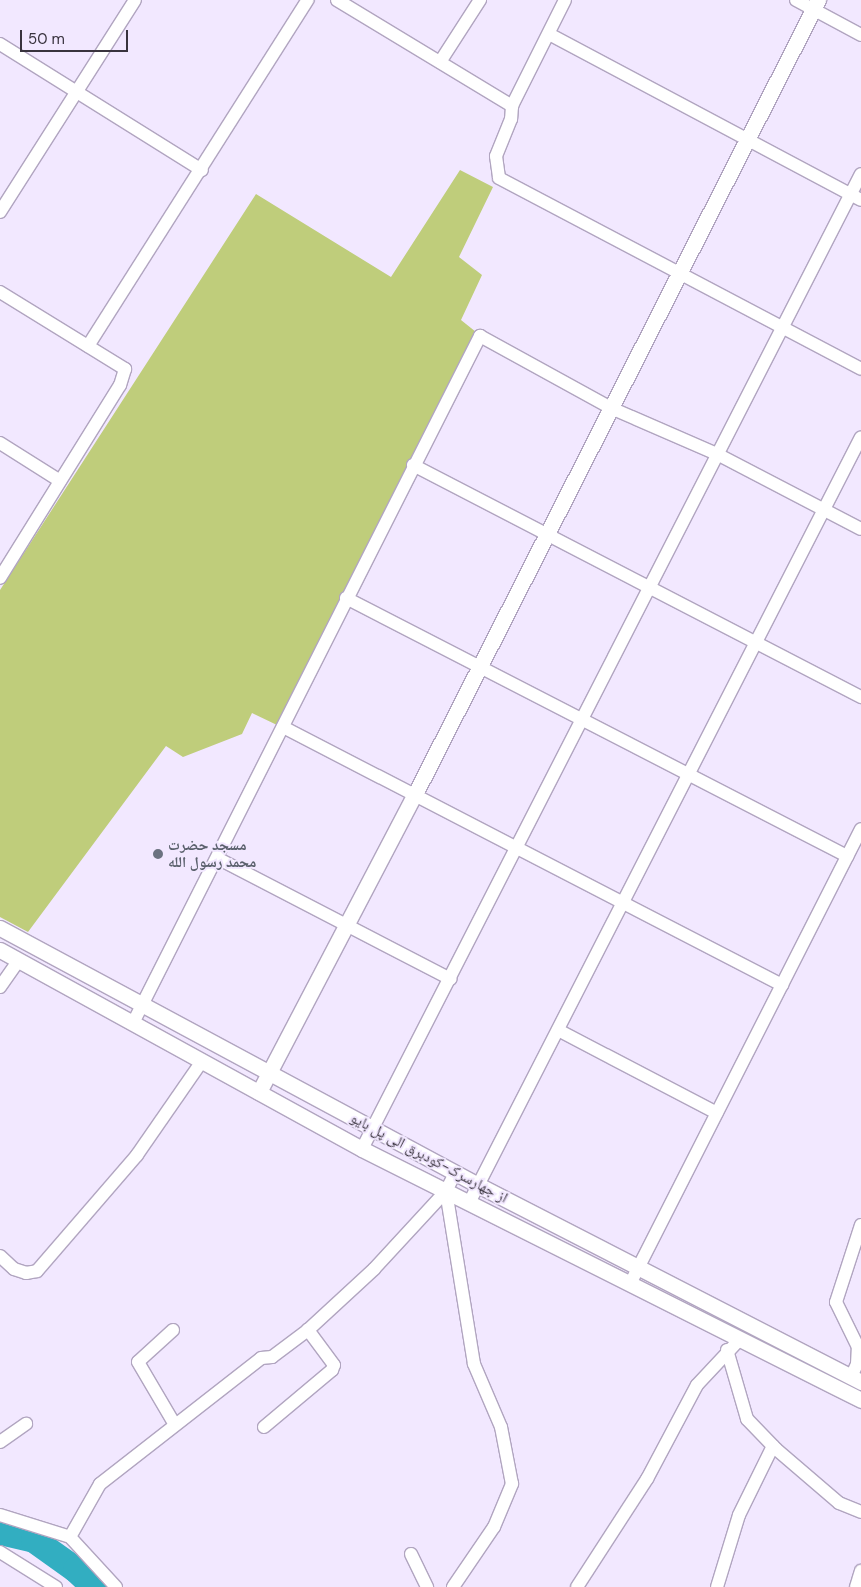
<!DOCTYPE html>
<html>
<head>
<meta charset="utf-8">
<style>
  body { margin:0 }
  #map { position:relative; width:861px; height:1587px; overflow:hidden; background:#f2e8ff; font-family:"DM Sans","Noto Naskh Arabic",sans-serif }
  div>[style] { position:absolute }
  .green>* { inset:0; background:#bfcd7b }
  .river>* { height:26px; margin:-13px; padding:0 13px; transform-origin:13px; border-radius:13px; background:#32aec1 }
  .roads { filter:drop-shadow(1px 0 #b1a5c0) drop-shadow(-1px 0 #b1a5c0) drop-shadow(0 1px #b1a5c0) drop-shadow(0 -1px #b1a5c0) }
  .minor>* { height:12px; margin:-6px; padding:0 6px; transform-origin:6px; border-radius:6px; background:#fff }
  .tertiary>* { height:15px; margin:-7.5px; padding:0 7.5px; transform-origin:7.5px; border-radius:7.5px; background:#fff }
  .dots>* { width:14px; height:14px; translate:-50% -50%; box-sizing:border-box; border:2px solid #f2e8ff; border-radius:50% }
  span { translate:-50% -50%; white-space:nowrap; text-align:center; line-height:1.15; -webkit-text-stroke:4px #f2e8ff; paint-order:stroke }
  .worship-label { font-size:15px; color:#5b616d; font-weight:700 }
  .left { translate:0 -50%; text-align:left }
  .street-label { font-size:15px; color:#39333e }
  .scale { position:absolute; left:20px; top:30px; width:108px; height:22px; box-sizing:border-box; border:2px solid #39333e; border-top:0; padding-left:6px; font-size:15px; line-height:18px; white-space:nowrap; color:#39333e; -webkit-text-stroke:4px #f2e8ff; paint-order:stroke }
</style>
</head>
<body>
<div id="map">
  <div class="green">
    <i style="clip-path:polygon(460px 170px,493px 187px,459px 257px,482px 275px,461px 320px,476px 332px,277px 725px,252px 713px,242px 734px,183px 757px,166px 746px,28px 932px,0 917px,0 590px,256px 194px,391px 277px)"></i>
  </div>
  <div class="river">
    <i style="left:0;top:1532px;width:35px;rotate:13deg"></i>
    <i style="left:34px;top:1540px;width:52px;rotate:35.5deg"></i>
    <i style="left:76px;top:1570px;width:25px;rotate:43deg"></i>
  </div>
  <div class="roads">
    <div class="minor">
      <i style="left:337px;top:0;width:205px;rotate:31.2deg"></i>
      <i style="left:565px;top:0;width:119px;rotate:116.6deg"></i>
      <i style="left:512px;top:106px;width:13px;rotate:94deg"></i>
      <i style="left:511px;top:119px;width:40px;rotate:112deg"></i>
      <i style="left:496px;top:156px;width:22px;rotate:82deg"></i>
      <i style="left:499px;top:178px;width:409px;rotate:27.8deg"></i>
      <i style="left:796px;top:0;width:74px;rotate:28.3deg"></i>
      <i style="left:549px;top:34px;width:353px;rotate:28deg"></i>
      <i style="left:0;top:44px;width:238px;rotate:32deg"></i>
      <i style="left:440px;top:62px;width:74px;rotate:-57.2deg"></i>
      <i style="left:0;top:212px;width:251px;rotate:-57.5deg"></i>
      <i style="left:0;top:292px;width:147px;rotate:31.6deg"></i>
      <i style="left:125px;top:369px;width:17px;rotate:107deg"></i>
      <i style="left:120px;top:385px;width:227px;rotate:121.9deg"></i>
      <i style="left:88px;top:346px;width:410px;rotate:-57.6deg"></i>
      <i style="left:0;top:443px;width:71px;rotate:32.3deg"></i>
      <i style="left:413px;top:465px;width:505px;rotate:27.38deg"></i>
      <i style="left:346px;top:598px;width:564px;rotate:27.25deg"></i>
      <i style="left:283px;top:727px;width:562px;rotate:27.34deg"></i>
      <i style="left:217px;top:858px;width:263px;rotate:27.4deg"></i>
      <i style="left:0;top:987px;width:33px;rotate:-55deg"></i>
      <i style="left:133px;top:1023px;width:770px;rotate:-63.2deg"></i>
      <i style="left:480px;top:336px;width:149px;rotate:28.8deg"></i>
      <i style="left:611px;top:408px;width:116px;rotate:23.5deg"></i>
      <i style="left:717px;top:454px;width:162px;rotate:27.5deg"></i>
      <i style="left:558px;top:1030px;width:179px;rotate:27.6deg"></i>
      <i style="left:362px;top:1149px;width:1095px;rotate:-62.9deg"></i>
      <i style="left:469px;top:1203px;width:860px;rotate:-62.9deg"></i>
      <i style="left:0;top:1256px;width:19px;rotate:43deg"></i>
      <i style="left:14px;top:1269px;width:13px;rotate:18deg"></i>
      <i style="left:26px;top:1273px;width:11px;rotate:-10deg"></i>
      <i style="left:37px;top:1271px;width:153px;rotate:-49.2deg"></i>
      <i style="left:137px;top:1155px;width:114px;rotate:-55.3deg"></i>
      <i style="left:630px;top:1284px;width:510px;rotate:-63.08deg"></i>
      <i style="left:173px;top:1330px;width:47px;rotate:137.6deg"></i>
      <i style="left:138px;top:1362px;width:71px;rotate:59.5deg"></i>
      <i style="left:727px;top:1350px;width:72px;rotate:73.8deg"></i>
      <i style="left:747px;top:1419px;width:42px;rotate:46deg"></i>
      <i style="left:776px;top:1449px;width:83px;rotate:40.6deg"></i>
      <i style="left:839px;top:1503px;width:24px;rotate:22deg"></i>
      <i style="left:851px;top:1377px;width:14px;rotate:-65deg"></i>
      <i style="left:857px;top:1364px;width:17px;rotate:-87deg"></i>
      <i style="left:858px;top:1347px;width:50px;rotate:-116.1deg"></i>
      <i style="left:836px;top:1302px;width:81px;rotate:-72deg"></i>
      <i style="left:264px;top:1427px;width:89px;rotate:-40deg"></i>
      <i style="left:332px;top:1370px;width:5px;rotate:-68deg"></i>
      <i style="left:334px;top:1365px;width:44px;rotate:-126.6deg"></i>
      <i style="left:0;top:1442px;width:32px;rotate:-35deg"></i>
      <i style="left:0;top:1515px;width:73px;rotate:17.4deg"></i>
      <i style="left:70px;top:1537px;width:61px;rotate:-60.5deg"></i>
      <i style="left:100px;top:1484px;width:204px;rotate:-38deg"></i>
      <i style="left:261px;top:1358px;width:11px;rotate:-5deg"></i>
      <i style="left:272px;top:1357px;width:45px;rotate:-36.9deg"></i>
      <i style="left:308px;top:1330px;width:90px;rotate:-42.7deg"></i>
      <i style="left:374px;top:1269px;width:106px;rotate:-47.3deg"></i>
      <i style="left:70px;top:1537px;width:68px;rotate:47.4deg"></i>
      <i style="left:0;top:1552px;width:66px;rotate:32deg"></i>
      <i style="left:411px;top:1554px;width:37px;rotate:64deg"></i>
      <i style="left:453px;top:1587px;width:73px;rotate:-55.7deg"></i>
      <i style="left:494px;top:1527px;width:47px;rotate:-67.3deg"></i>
      <i style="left:512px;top:1484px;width:58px;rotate:-100.9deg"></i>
      <i style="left:501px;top:1427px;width:69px;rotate:-113.2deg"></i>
      <i style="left:474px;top:1364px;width:175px;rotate:-99.2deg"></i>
      <i style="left:446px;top:1191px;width:20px;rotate:-63deg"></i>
      <i style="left:577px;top:1587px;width:129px;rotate:-57.1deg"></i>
      <i style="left:647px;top:1479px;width:106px;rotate:-62deg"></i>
      <i style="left:697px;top:1385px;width:63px;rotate:-46.9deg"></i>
      <i style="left:717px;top:1587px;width:75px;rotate:-73deg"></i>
      <i style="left:739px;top:1515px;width:77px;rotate:-63.8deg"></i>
      <i style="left:856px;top:1587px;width:17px;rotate:-73deg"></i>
    </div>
    <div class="tertiary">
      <i style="left:0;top:928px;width:543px;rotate:28.27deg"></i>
      <i style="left:478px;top:1185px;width:431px;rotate:27.2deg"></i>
      <i style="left:0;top:950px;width:413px;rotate:28.8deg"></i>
      <i style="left:362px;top:1149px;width:559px;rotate:26.7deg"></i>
      <i style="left:259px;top:1092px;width:334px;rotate:-62.4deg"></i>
      <i style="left:414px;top:796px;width:893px;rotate:-63.09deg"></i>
    </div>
  </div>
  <div class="dots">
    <i style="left:158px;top:854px;background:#6b7280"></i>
  </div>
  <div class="worship-label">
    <span class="left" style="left:168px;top:854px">مسجد حضرت<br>محمد رسول الله</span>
  </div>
  <div class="street-label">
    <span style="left:429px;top:1158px;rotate:28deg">از جهارسرک-کودبرق الی پل بایو</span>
  </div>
  <div class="scale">50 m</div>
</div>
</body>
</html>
